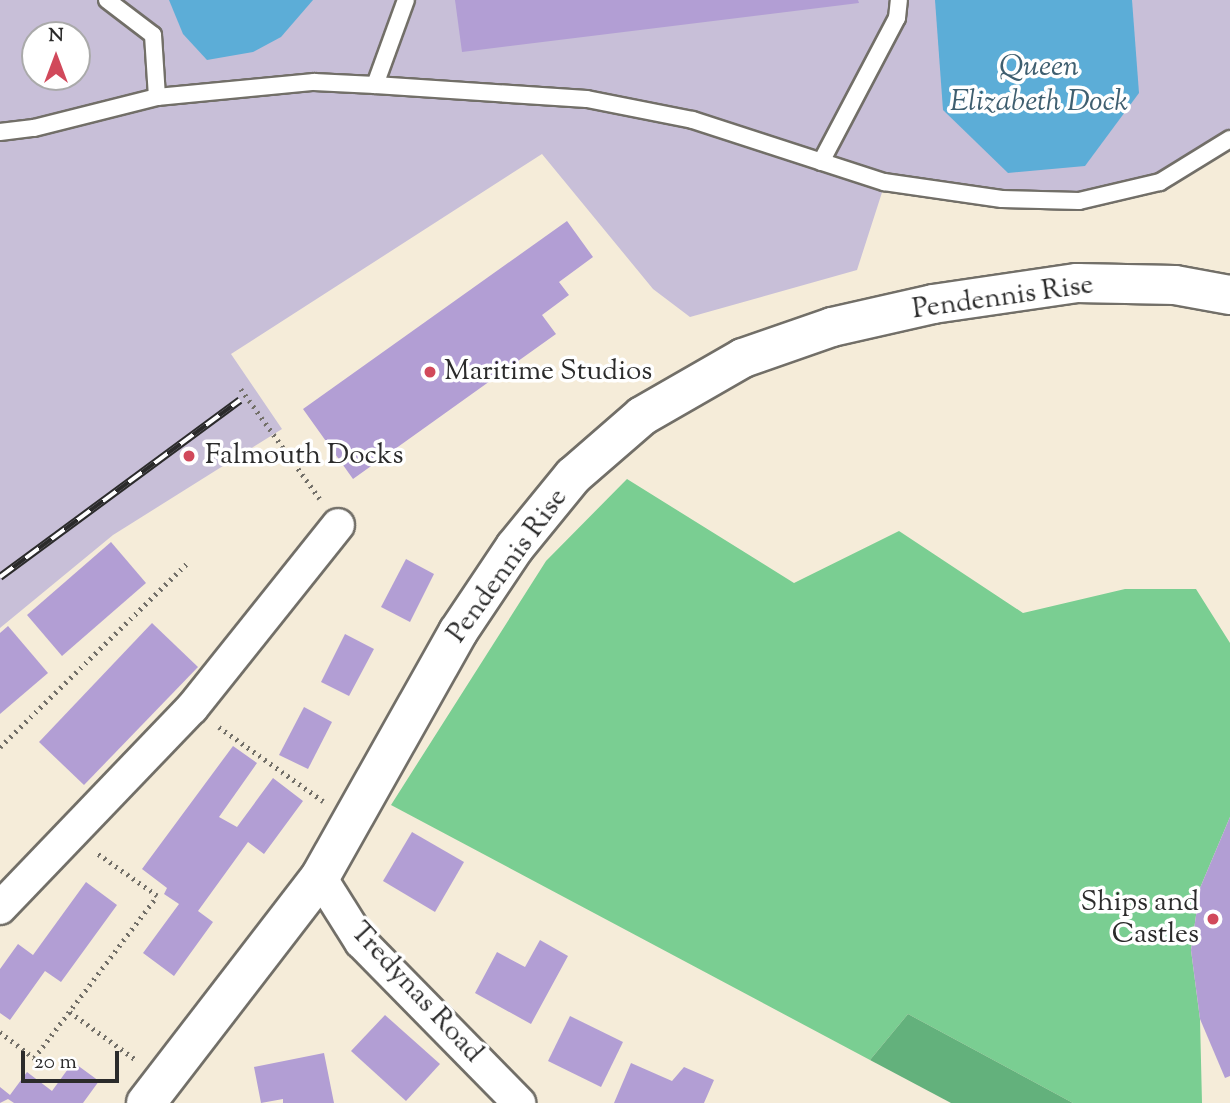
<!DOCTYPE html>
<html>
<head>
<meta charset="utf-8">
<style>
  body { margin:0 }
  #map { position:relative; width:1230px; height:1103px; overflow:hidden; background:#f5ecd9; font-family:"Sorts Mill Goudy",serif }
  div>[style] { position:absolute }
  .industrial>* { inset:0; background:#c8bfd8 }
  .green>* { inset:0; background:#7ace92 }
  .forest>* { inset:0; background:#63b17c }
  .water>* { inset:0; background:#5cadd7 }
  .building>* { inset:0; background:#b29ed4 }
  .path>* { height:4.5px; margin-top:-2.25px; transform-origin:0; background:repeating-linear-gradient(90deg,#726f68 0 2px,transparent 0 7px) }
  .roads { filter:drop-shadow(2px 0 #726f68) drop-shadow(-2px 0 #726f68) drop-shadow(0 2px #726f68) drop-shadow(0 -2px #726f68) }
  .service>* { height:16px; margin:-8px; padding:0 8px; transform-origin:8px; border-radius:8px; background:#fff }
  .minor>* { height:32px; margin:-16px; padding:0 16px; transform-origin:16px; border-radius:16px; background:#fff }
  .tertiary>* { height:38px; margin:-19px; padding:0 19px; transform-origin:19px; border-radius:19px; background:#fff }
  .rail>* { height:8px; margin-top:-4px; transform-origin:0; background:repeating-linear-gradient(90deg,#fff 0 16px,#2b2b2b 0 32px); box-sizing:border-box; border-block:2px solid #2b2b2b }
  .dots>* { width:19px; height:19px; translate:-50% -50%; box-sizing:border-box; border:4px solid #fff; border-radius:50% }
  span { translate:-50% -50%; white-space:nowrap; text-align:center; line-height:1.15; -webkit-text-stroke:7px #fff; paint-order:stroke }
  .street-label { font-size:28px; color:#2b2b2b }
  .poi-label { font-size:28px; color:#2b2b2b }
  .left { translate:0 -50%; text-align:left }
  .right { translate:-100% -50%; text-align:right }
  .water-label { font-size:30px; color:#3f5f70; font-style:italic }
  .north { position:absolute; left:21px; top:21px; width:70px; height:70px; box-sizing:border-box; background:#fff; border:2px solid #aaa; border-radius:50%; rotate:0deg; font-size:19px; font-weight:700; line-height:28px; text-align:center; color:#2b2b2b }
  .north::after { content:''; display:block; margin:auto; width:24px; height:32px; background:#d1495b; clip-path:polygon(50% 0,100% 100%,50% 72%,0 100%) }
  .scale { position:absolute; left:21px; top:1051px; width:98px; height:32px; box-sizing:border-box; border:4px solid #2b2b2b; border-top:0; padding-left:9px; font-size:21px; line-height:24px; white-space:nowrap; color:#2b2b2b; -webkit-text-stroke:5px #fff; paint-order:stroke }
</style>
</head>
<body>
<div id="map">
  <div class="industrial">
    <i style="clip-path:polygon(evenodd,0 0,1230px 0,1230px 131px,1159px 178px,1078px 199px,886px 180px,857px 270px,690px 317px,653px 289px,542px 154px,231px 354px,282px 429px,113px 535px,0 628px,0 0,35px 35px,77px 35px,77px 77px,35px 77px,35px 35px)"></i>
  </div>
  <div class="green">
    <i style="clip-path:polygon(627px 479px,794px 583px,899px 531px,1023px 613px,1125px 589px,1196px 589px,1230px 643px,1230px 817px,1200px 888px,1191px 950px,1200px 1019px,1202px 1103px,1073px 1103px,908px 1014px,870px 1060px,391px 805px,546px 561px)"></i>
  </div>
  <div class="forest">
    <i style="clip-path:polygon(908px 1014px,1073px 1103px,951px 1103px,870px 1060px)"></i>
  </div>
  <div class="water">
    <i style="clip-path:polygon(169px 0,313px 0,281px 37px,253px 52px,207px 60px,183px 34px)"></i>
    <i style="clip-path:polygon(935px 0,1132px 0,1139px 93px,1085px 166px,1008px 173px,943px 110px)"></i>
  </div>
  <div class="building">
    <i style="clip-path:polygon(455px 0,858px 0,859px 3px,462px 52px)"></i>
    <i style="clip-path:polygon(567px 221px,593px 257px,559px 282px,569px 295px,542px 315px,556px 334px,353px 479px,303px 409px)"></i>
    <i style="clip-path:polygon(111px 542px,146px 583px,62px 656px,27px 615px)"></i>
    <i style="clip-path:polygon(406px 559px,434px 574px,410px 622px,381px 607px)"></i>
    <i style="clip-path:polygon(152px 623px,198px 667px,84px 785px,39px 742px)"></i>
    <i style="clip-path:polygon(8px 626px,48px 673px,0 714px,0 633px)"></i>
    <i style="clip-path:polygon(345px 634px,374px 649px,349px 696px,321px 682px)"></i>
    <i style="clip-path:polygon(304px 707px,332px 722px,308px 769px,279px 755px)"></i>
    <i style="clip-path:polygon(233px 746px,257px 763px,219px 817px,237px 827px,273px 778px,303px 801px,264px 854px,248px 842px,198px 911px,213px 922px,174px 976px,143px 953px,179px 904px,164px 894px,167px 888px,142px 869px)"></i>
    <i style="clip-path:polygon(1230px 817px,1230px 1076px,1225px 1078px,1200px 1019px,1191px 950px,1200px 888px)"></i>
    <i style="clip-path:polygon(412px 832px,464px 862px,435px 912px,383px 881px)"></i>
    <i style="clip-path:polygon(86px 882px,117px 905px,61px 982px,45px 971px,10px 1020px,0 1013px,0 969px,18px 944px,33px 955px)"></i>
    <i style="clip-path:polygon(540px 940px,568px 956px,531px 1024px,475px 993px,497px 952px,525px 967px)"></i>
    <i style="clip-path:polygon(385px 1015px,440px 1064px,406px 1101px,351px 1051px)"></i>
    <i style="clip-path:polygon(570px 1016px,623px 1042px,601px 1087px,548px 1061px)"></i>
    <i style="clip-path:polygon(324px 1053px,334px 1103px,283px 1103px,283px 1099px,261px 1103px,254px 1067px)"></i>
    <i style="clip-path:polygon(73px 1062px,99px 1081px,83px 1103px,14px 1103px,8px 1099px,0 1103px,0 1087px,10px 1095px,27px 1072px,52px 1091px)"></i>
    <i style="clip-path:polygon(631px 1063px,672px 1081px,684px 1067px,714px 1080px,704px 1103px,614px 1103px)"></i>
  </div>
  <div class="path">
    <i style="left:241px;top:389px;width:135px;rotate:54.3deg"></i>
    <i style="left:219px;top:727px;width:128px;rotate:35.4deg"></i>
    <i style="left:0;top:747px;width:264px;rotate:-44.5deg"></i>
    <i style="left:70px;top:1012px;width:80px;rotate:35.9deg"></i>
    <i style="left:0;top:1032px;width:43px;rotate:37.4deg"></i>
    <i style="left:34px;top:1058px;width:203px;rotate:-52.8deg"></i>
    <i style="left:157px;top:896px;width:75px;rotate:-144.8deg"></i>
  </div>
  <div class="roads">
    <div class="service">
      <i style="left:107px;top:0;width:58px;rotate:37.3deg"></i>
      <i style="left:153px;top:35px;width:62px;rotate:86.3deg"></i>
      <i style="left:375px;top:85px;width:90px;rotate:-70deg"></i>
      <i style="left:0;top:132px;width:34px;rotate:-7deg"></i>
      <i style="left:34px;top:128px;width:127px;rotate:-14.1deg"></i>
      <i style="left:157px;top:97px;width:158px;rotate:-5.5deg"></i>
      <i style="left:314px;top:82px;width:61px;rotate:2.8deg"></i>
      <i style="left:375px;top:85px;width:212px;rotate:3.8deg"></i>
      <i style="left:587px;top:99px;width:108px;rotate:11.2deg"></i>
      <i style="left:693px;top:120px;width:201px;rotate:18deg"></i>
      <i style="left:884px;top:182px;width:119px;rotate:8.2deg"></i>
      <i style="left:1002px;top:199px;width:77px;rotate:1.5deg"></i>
      <i style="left:1079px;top:201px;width:83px;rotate:-13.2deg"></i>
      <i style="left:1160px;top:182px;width:82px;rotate:-31.6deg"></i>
      <i style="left:821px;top:162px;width:163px;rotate:-62.2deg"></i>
      <i style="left:897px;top:18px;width:18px;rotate:-84deg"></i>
    </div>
    <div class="minor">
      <i style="left:320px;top:877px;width:77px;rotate:57.8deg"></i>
      <i style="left:361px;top:942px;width:226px;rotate:45.5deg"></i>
      <i style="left:0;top:908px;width:277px;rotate:-46.2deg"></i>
      <i style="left:192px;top:708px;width:234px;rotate:-51.4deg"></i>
    </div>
    <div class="tertiary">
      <i style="left:146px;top:1103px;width:285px;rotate:-52.4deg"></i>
      <i style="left:320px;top:877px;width:281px;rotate:-60.6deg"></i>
      <i style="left:458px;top:632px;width:102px;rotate:-56.2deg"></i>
      <i style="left:515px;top:547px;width:92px;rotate:-50.8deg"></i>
      <i style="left:573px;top:476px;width:91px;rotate:-41deg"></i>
      <i style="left:642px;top:416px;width:116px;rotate:-29.9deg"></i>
      <i style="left:743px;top:358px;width:94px;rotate:-19.2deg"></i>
      <i style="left:832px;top:327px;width:104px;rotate:-12.8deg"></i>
      <i style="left:933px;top:304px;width:146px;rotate:-8.3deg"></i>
      <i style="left:1077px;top:283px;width:98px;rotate:1.2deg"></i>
      <i style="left:1175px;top:285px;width:56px;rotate:10.3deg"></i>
    </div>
  </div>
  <div class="rail">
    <i style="left:0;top:577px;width:298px;rotate:-36.4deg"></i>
  </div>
  <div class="dots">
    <i style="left:430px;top:372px;background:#d1495b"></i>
    <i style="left:189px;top:456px;background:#d1495b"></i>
    <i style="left:1213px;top:919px;background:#d1495b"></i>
  </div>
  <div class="street-label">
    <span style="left:1003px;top:298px;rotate:-8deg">Pendennis Rise</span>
    <span style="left:508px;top:566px;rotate:-54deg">Pendennis Rise</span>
    <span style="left:416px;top:993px;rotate:47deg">Tredynas Road</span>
  </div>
  <div class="poi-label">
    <span class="left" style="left:444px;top:372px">Maritime Studios</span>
    <span class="left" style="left:205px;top:456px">Falmouth Docks</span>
    <span class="right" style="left:1199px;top:919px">Ships and<br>Castles</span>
  </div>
  <div class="water-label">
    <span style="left:1039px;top:85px">Queen<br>Elizabeth Dock</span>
  </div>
  <div class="north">N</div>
  <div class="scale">20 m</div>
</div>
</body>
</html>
